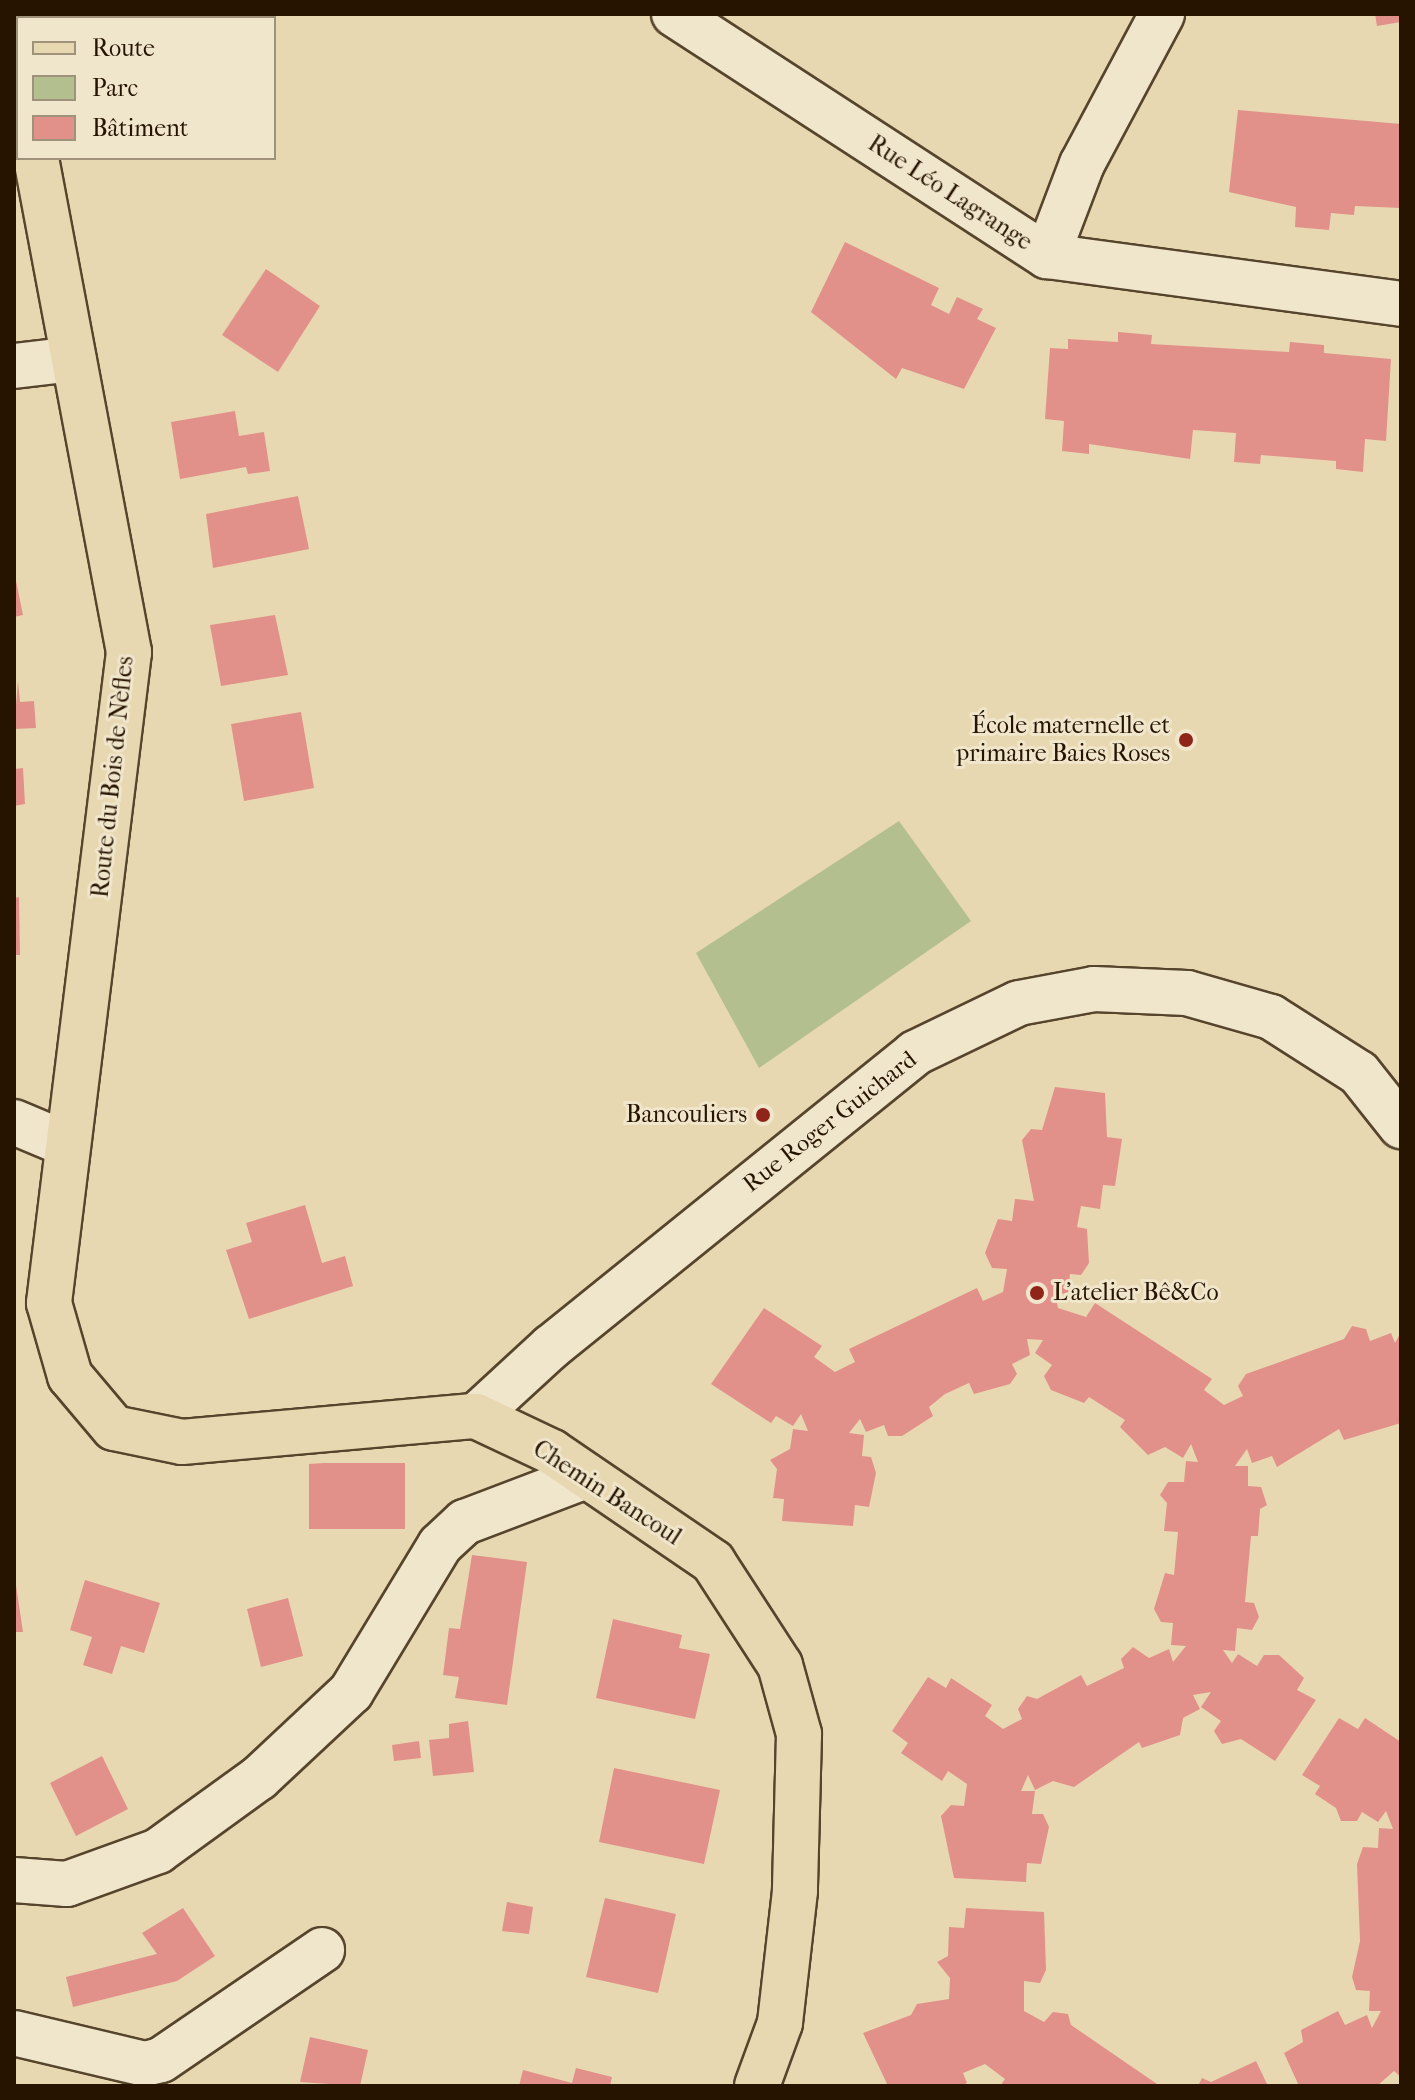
<!DOCTYPE html>
<html>
<head>
<meta charset="utf-8">
<style>
  body { margin:0 }
  #map { position:relative; width:1415px; height:2100px; overflow:hidden; background:#e8d8b1; font-family:"IM FELL French Canon",serif }
  div>[style] { position:absolute }
  .green>* { inset:0; background:#b3bf8e }
  .building>* { inset:0; background:#e2918a }
  .roads { filter:drop-shadow(2px 0 #56452c) drop-shadow(-2px 0 #56452c) drop-shadow(0 2px #56452c) drop-shadow(0 -2px #56452c) }
  .minor>* { height:44px; margin:-22px; padding:0 22px; transform-origin:22px; border-radius:22px; background:#f0e6cc }
  .major>* { height:44px; margin:-22px; padding:0 22px; transform-origin:22px; border-radius:22px; background:#e8d8b1 }
  .dots>* { width:22px; height:22px; translate:-50% -50%; box-sizing:border-box; border:4px solid #f0e6cc; border-radius:50% }
  span { translate:-50% -50%; white-space:nowrap; text-align:center; line-height:1.15; -webkit-text-stroke:6px #f0e6cc; paint-order:stroke }
  .street-label { font-size:24px; color:#261400 }
  .poi-label { font-size:24px; color:#261400 }
  .right { translate:-100% -50%; text-align:right }
  .left { translate:0 -50%; text-align:left }
  .frame { position:absolute; inset:0; border:16px solid #261400; pointer-events:none }
  .legend { position:absolute; left:16px; top:16px; width:260px; height:144px; box-sizing:border-box; background:#f0e6cc; border:2px solid #9f927a; margin:0; padding:10px 14px; list-style:none; font-size:24px; color:#261400 }
  .legend li { display:flex; align-items:center; gap:16px; height:40px }
  .legend b { width:40px; border:2px solid #9f927a }
</style>
</head>
<body>
<div id="map">
  <div class="green">
    <i style="clip-path:polygon(899px 821px,971px 921px,759px 1068px,696px 953px)"></i>
  </div>
  <div class="building">
    <i style="clip-path:polygon(1375px 14px,1401px 14px,1401px 22px,1377px 26px)"></i>
    <i style="clip-path:polygon(1238px 110px,1401px 124px,1401px 208px,1355px 206px,1354px 215px,1331px 213px,1329px 230px,1295px 227px,1296px 207px,1229px 192px)"></i>
    <i style="clip-path:polygon(845px 242px,939px 288px,931px 305px,949px 314px,957px 297px,983px 309px,977px 319px,996px 328px,964px 389px,902px 368px,896px 379px,811px 312px)"></i>
    <i style="clip-path:polygon(266px 269px,320px 306px,278px 372px,222px 335px)"></i>
    <i style="clip-path:polygon(1118px 332px,1152px 335px,1151px 344px,1289px 352px,1290px 342px,1324px 345px,1324px 353px,1391px 359px,1386px 441px,1365px 439px,1363px 472px,1336px 469px,1336px 461px,1261px 455px,1260px 464px,1234px 462px,1236px 433px,1193px 430px,1190px 459px,1089px 444px,1089px 454px,1062px 451px,1064px 421px,1045px 419px,1050px 348px,1068px 349px,1068px 339px,1118px 342px)"></i>
    <i style="clip-path:polygon(235px 411px,239px 436px,264px 432px,270px 471px,248px 474px,246px 467px,180px 479px,171px 422px)"></i>
    <i style="clip-path:polygon(298px 496px,309px 549px,213px 568px,206px 514px)"></i>
    <i style="clip-path:polygon(14px 571px,23px 615px,14px 617px)"></i>
    <i style="clip-path:polygon(275px 615px,288px 675px,221px 686px,210px 625px)"></i>
    <i style="clip-path:polygon(18px 681px,20px 702px,34px 701px,36px 728px,14px 729px)"></i>
    <i style="clip-path:polygon(301px 712px,314px 788px,244px 801px,231px 724px)"></i>
    <i style="clip-path:polygon(23px 768px,25px 804px,14px 806px,14px 769px)"></i>
    <i style="clip-path:polygon(19px 897px,20px 955px,14px 955px,14px 898px)"></i>
    <i style="clip-path:polygon(1055px 1087px,1105px 1093px,1107px 1137px,1122px 1139px,1115px 1186px,1103px 1185px,1100px 1209px,1081px 1206px,1077px 1227px,1087px 1229px,1089px 1263px,1081px 1275px,1070px 1274px,1068px 1294px,1055px 1293px,1058px 1308px,1086px 1317px,1095px 1303px,1212px 1379px,1204px 1390px,1224px 1405px,1243px 1396px,1238px 1386px,1246px 1374px,1344px 1339px,1352px 1326px,1366px 1329px,1370px 1341px,1391px 1333px,1395px 1343px,1401px 1332px,1401px 1423px,1344px 1440px,1339px 1429px,1277px 1467px,1272px 1456px,1252px 1463px,1247px 1449px,1235px 1466px,1248px 1466px,1248px 1486px,1261px 1487px,1267px 1505px,1260px 1509px,1258px 1536px,1251px 1536px,1245px 1602px,1254px 1603px,1259px 1617px,1252px 1630px,1237px 1628px,1235px 1651px,1223px 1650px,1232px 1663px,1238px 1654px,1257px 1666px,1264px 1655px,1279px 1655px,1304px 1678px,1297px 1690px,1316px 1700px,1275px 1761px,1241px 1739px,1222px 1744px,1214px 1731px,1221px 1721px,1201px 1707px,1211px 1692px,1193px 1695px,1200px 1709px,1183px 1718px,1180px 1735px,1142px 1748px,1139px 1742px,1074px 1787px,1053px 1781px,1035px 1790px,1028px 1775px,1021px 1791px,1035px 1791px,1032px 1814px,1043px 1814px,1049px 1827px,1041px 1864px,1027px 1863px,1026px 1882px,954px 1878px,941px 1816px,951px 1805px,964px 1806px,967px 1784px,948px 1771px,942px 1781px,901px 1753px,908px 1743px,892px 1731px,928px 1677px,946px 1688px,951px 1678px,992px 1705px,985px 1716px,1003px 1729px,1022px 1719px,1018px 1709px,1027px 1696px,1037px 1699px,1081px 1675px,1087px 1686px,1124px 1668px,1121px 1659px,1133px 1647px,1149px 1658px,1169px 1649px,1173px 1662px,1186px 1646px,1171px 1645px,1173px 1623px,1161px 1622px,1154px 1609px,1165px 1573px,1174px 1575px,1178px 1532px,1164px 1531px,1167px 1503px,1160px 1495px,1168px 1482px,1184px 1482px,1186px 1461px,1198px 1462px,1191px 1444px,1183px 1458px,1165px 1447px,1148px 1455px,1120px 1427px,1125px 1420px,1089px 1397px,1084px 1403px,1051px 1390px,1044px 1376px,1052px 1365px,1035px 1353px,1043px 1340px,1027px 1339px,1030px 1355px,1012px 1364px,1017px 1374px,1010px 1384px,974px 1394px,969px 1383px,945px 1394px,929px 1407px,933px 1416px,902px 1436px,888px 1436px,884px 1425px,866px 1432px,860px 1419px,849px 1433px,864px 1435px,862px 1456px,871px 1457px,876px 1473px,869px 1507px,855px 1505px,853px 1526px,782px 1521px,784px 1499px,773px 1498px,777px 1469px,770px 1460px,790px 1449px,793px 1429px,808px 1431px,801px 1414px,793px 1426px,776px 1416px,771px 1423px,711px 1384px,764px 1308px,822px 1346px,814px 1357px,835px 1372px,855px 1362px,849px 1349px,977px 1288px,983px 1301px,1003px 1292px,1007px 1269px,992px 1268px,985px 1253px,998px 1219px,1012px 1221px,1015px 1199px,1034px 1201px,1022px 1140px,1031px 1129px,1042px 1130px)"></i>
    <i style="clip-path:polygon(305px 1205px,322px 1263px,345px 1256px,353px 1286px,249px 1319px,226px 1250px,252px 1242px,246px 1223px)"></i>
    <i style="clip-path:polygon(324px 1463px,405px 1463px,405px 1529px,309px 1529px,309px 1464px)"></i>
    <i style="clip-path:polygon(472px 1555px,527px 1562px,507px 1705px,455px 1698px,459px 1677px,443px 1675px,449px 1628px,460px 1629px)"></i>
    <i style="clip-path:polygon(14px 1572px,23px 1632px,14px 1632px)"></i>
    <i style="clip-path:polygon(85px 1580px,160px 1603px,144px 1653px,121px 1646px,112px 1674px,83px 1665px,92px 1637px,70px 1630px)"></i>
    <i style="clip-path:polygon(288px 1598px,303px 1656px,261px 1667px,247px 1609px)"></i>
    <i style="clip-path:polygon(613px 1619px,682px 1635px,679px 1648px,710px 1654px,695px 1719px,596px 1698px)"></i>
    <i style="clip-path:polygon(1339px 1718px,1358px 1729px,1365px 1718px,1401px 1742px,1401px 2077px,1394px 2071px,1377px 2086px,1299px 2086px,1284px 2053px,1303px 2042px,1301px 2030px,1338px 2011px,1345px 2025px,1367px 2015px,1372px 2028px,1381px 2011px,1369px 2011px,1370px 1991px,1356px 1990px,1352px 1977px,1360px 1941px,1357px 1864px,1363px 1847px,1378px 1848px,1379px 1828px,1393px 1829px,1386px 1811px,1378px 1822px,1362px 1812px,1357px 1821px,1341px 1821px,1336px 1808px,1315px 1794px,1320px 1786px,1302px 1775px)"></i>
    <i style="clip-path:polygon(468px 1721px,474px 1772px,433px 1776px,429px 1740px,449px 1738px,449px 1724px)"></i>
    <i style="clip-path:polygon(419px 1741px,421px 1758px,394px 1761px,392px 1745px)"></i>
    <i style="clip-path:polygon(102px 1756px,128px 1809px,76px 1836px,50px 1783px)"></i>
    <i style="clip-path:polygon(614px 1768px,720px 1790px,704px 1864px,599px 1842px)"></i>
    <i style="clip-path:polygon(605px 1898px,676px 1914px,658px 1993px,586px 1977px)"></i>
    <i style="clip-path:polygon(507px 1902px,533px 1907px,529px 1934px,502px 1931px)"></i>
    <i style="clip-path:polygon(183px 1908px,215px 1956px,177px 1981px,73px 2007px,66px 1977px,157px 1954px,142px 1933px)"></i>
    <i style="clip-path:polygon(966px 1908px,1044px 1912px,1046px 1970px,1040px 1983px,1024px 1981px,1024px 2011px,1044px 2022px,1053px 2012px,1068px 2014px,1071px 2025px,1160px 2086px,1000px 2086px,1005px 2079px,985px 2064px,963px 2073px,967px 2083px,960px 2086px,888px 2086px,863px 2033px,911px 2015px,917px 2004px,949px 1999px,950px 1978px,937px 1962px,948px 1956px,949px 1927px,964px 1928px)"></i>
    <i style="clip-path:polygon(310px 2037px,368px 2050px,360px 2086px,300px 2082px)"></i>
    <i style="clip-path:polygon(1256px 2061px,1268px 2086px,1198px 2086px,1202px 2078px,1211px 2082px)"></i>
    <i style="clip-path:polygon(576px 2068px,612px 2077px,610px 2086px,519px 2086px,523px 2070px,572px 2083px)"></i>
  </div>
  <div class="roads">
    <div class="minor">
      <i style="left:674px;top:14px;width:445px;rotate:33deg"></i>
      <i style="left:1047px;top:256px;width:357px;rotate:7.7deg"></i>
      <i style="left:1047px;top:256px;width:98px;rotate:-69.2deg"></i>
      <i style="left:1082px;top:164px;width:170px;rotate:-61.9deg"></i>
      <i style="left:14px;top:366px;width:60px;rotate:-6.7deg"></i>
      <i style="left:14px;top:1122px;width:54px;rotate:22.8deg"></i>
      <i style="left:476px;top:1416px;width:102px;rotate:-42.6deg"></i>
      <i style="left:551px;top:1347px;width:468px;rotate:-38.9deg"></i>
      <i style="left:915px;top:1053px;width:115px;rotate:-25.7deg"></i>
      <i style="left:1019px;top:1003px;width:76px;rotate:-10.6deg"></i>
      <i style="left:1094px;top:989px;width:93px;rotate:2.5deg"></i>
      <i style="left:1187px;top:993px;width:87px;rotate:15.9deg"></i>
      <i style="left:1271px;top:1017px;width:104px;rotate:32.5deg"></i>
      <i style="left:1359px;top:1073px;width:68px;rotate:51.6deg"></i>
      <i style="left:14px;top:1880px;width:53px;rotate:4.3deg"></i>
      <i style="left:67px;top:1884px;width:97px;rotate:-19.9deg"></i>
      <i style="left:158px;top:1851px;width:125px;rotate:-35.9deg"></i>
      <i style="left:259px;top:1778px;width:126px;rotate:-43.1deg"></i>
      <i style="left:351px;top:1692px;width:172px;rotate:-58.8deg"></i>
      <i style="left:440px;top:1545px;width:34px;rotate:-43deg"></i>
      <i style="left:465px;top:1522px;width:129px;rotate:-20.8deg"></i>
      <i style="left:14px;top:2033px;width:135px;rotate:13.3deg"></i>
      <i style="left:145px;top:2064px;width:16px;rotate:-14deg"></i>
      <i style="left:161px;top:2060px;width:195px;rotate:-34.3deg"></i>
    </div>
    <div class="major">
      <i style="left:14px;top:52px;width:19px;rotate:78deg"></i>
      <i style="left:36px;top:158px;width:503px;rotate:79.34deg"></i>
      <i style="left:129px;top:652px;width:656px;rotate:97.01deg"></i>
      <i style="left:49px;top:1303px;width:76px;rotate:74deg"></i>
      <i style="left:70px;top:1376px;width:68px;rotate:49.8deg"></i>
      <i style="left:114px;top:1428px;width:69px;rotate:11.6deg"></i>
      <i style="left:182px;top:1442px;width:295px;rotate:-5.1deg"></i>
      <i style="left:476px;top:1416px;width:84px;rotate:25.3deg"></i>
      <i style="left:552px;top:1452px;width:195px;rotate:34.3deg"></i>
      <i style="left:713px;top:1562px;width:123px;rotate:57deg"></i>
      <i style="left:780px;top:1665px;width:72px;rotate:74.6deg"></i>
      <i style="left:799px;top:1734px;width:157px;rotate:91.5deg"></i>
      <i style="left:795px;top:1891px;width:133px;rotate:96.5deg"></i>
      <i style="left:780px;top:2023px;width:67px;rotate:110.1deg"></i>
    </div>
  </div>
  <div class="dots">
    <i style="left:1186px;top:740px;background:#8f2418"></i>
    <i style="left:763px;top:1115px;background:#8f2418"></i>
    <i style="left:1037px;top:1293px;background:#8f2418"></i>
  </div>
  <div class="street-label">
    <span style="left:950px;top:193px;rotate:33deg">Rue Léo Lagrange</span>
    <span style="left:113px;top:777px;rotate:-84deg">Route du Bois de Nèfles</span>
    <span style="left:830px;top:1122px;rotate:-38deg">Rue Roger Guichard</span>
    <span style="left:607px;top:1493px;rotate:33deg">Chemin Bancoul</span>
  </div>
  <div class="poi-label">
    <span class="right" style="left:1170px;top:740px">École maternelle et<br>primaire Baies Roses</span>
    <span class="right" style="left:747px;top:1115px">Bancouliers</span>
    <span class="left" style="left:1053px;top:1293px">L'atelier Bê&amp;Co</span>
  </div>
  <div class="frame"></div>
  <ul class="legend">
  <li><b style="height:10px;background:#e8d8b1"></b>Route</li>
  <li><b style="height:22px;background:#b3bf8e"></b>Parc</li>
  <li><b style="height:22px;background:#e2918a"></b>Bâtiment</li>
  </ul>
</div>
</body>
</html>
